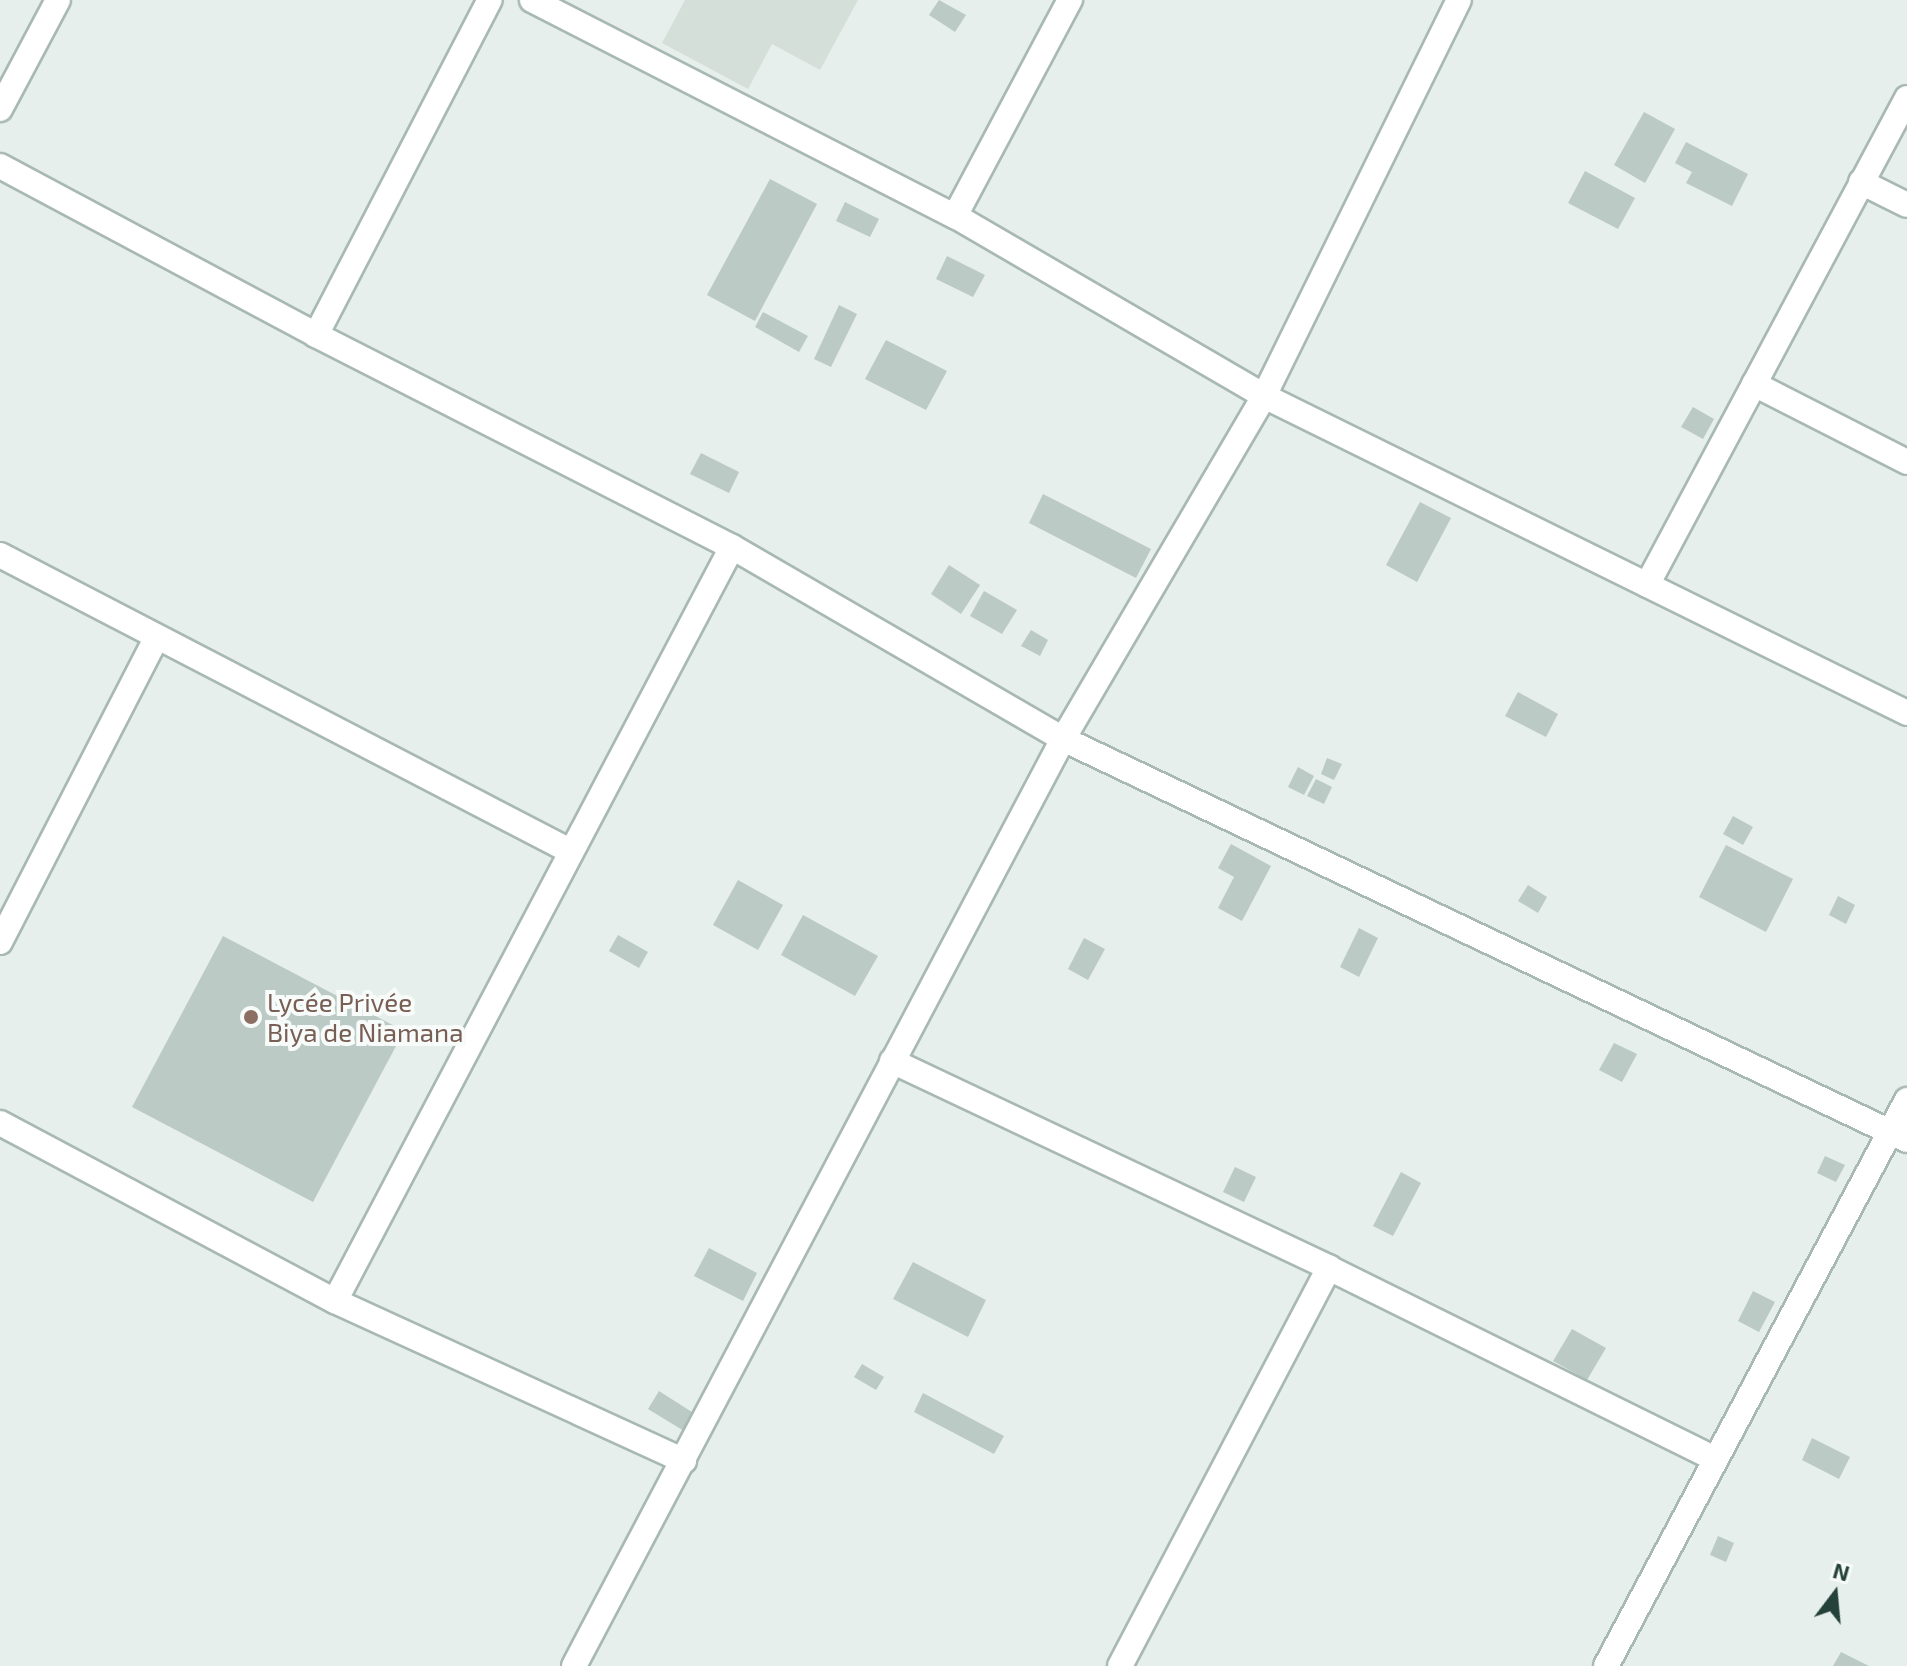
<!DOCTYPE html>
<html>
<head>
<meta charset="utf-8">
<style>
  body { margin:0 }
  #map { position:relative; width:1907px; height:1666px; overflow:hidden; background:#e6efeb; font-family:"Exo 2",sans-serif }
  div>[style] { position:absolute }
  .built>* { inset:0; background:#d4dfda }
  .building>* { inset:0; background:#bbcac4 }
  .roads { filter:drop-shadow(2px 0 #a8b8b2) drop-shadow(-2px 0 #a8b8b2) drop-shadow(0 2px #a8b8b2) drop-shadow(0 -2px #a8b8b2) }
  .minor>* { height:24px; margin:-12px; padding:0 12px; transform-origin:12px; border-radius:12px; background:#fff }
  .dots>* { width:22px; height:22px; translate:-50% -50%; box-sizing:border-box; border:4px solid #f7fbf9; border-radius:50% }
  span { translate:-50% -50%; white-space:nowrap; text-align:center; line-height:1.15; -webkit-text-stroke:8px #f7fbf9; paint-order:stroke }
  .education-label { font-size:26px; color:#785e54 }
  .left { translate:0 -50%; text-align:left }
  .north { position:absolute; left:1795px; top:1554px; width:80px; height:80px; -webkit-text-stroke:6px #f7fbf9; paint-order:stroke; rotate:16deg; font-size:22px; font-weight:700; line-height:32px; text-align:center; color:#24423a }
  .north::after { content:''; display:block; margin:auto; width:28px; height:36px; background:#24423a; clip-path:polygon(50% 0,100% 100%,50% 72%,0 100%) }
</style>
</head>
<body>
<div id="map">
  <div class="built">
    <i style="clip-path:polygon(685px 0,858px 0,820px 70px,772px 44px,748px 89px,662px 43px)"></i>
  </div>
  <div class="building">
    <i style="clip-path:polygon(939px 0,966px 15px,955px 32px,929px 15px)"></i>
    <i style="clip-path:polygon(1644px 112px,1675px 129px,1645px 183px,1614px 165px)"></i>
    <i style="clip-path:polygon(1686px 142px,1748px 174px,1732px 206px,1686px 183px,1692px 172px,1675px 163px)"></i>
    <i style="clip-path:polygon(1585px 171px,1635px 198px,1618px 229px,1568px 203px)"></i>
    <i style="clip-path:polygon(770px 179px,817px 204px,755px 321px,707px 295px)"></i>
    <i style="clip-path:polygon(845px 202px,879px 219px,870px 237px,836px 221px)"></i>
    <i style="clip-path:polygon(947px 256px,985px 275px,973px 297px,936px 279px)"></i>
    <i style="clip-path:polygon(839px 305px,857px 314px,831px 367px,814px 359px)"></i>
    <i style="clip-path:polygon(763px 312px,808px 336px,799px 352px,755px 327px)"></i>
    <i style="clip-path:polygon(886px 340px,947px 371px,926px 410px,865px 379px)"></i>
    <i style="clip-path:polygon(1693px 407px,1714px 419px,1703px 439px,1681px 427px)"></i>
    <i style="clip-path:polygon(701px 453px,739px 472px,729px 493px,690px 474px)"></i>
    <i style="clip-path:polygon(1043px 494px,1151px 549px,1136px 578px,1029px 523px)"></i>
    <i style="clip-path:polygon(1420px 502px,1451px 518px,1417px 582px,1386px 565px)"></i>
    <i style="clip-path:polygon(949px 565px,980px 585px,961px 614px,931px 594px)"></i>
    <i style="clip-path:polygon(984px 591px,1017px 610px,1002px 634px,970px 616px)"></i>
    <i style="clip-path:polygon(1031px 630px,1048px 640px,1040px 656px,1021px 646px)"></i>
    <i style="clip-path:polygon(1518px 692px,1558px 714px,1546px 737px,1505px 716px)"></i>
    <i style="clip-path:polygon(1327px 758px,1342px 764px,1334px 780px,1321px 774px)"></i>
    <i style="clip-path:polygon(1298px 767px,1314px 776px,1304px 795px,1288px 787px)"></i>
    <i style="clip-path:polygon(1316px 779px,1332px 787px,1324px 804px,1307px 796px)"></i>
    <i style="clip-path:polygon(1733px 816px,1753px 827px,1743px 845px,1723px 834px)"></i>
    <i style="clip-path:polygon(1231px 844px,1271px 866px,1242px 921px,1218px 908px,1234px 877px,1218px 868px)"></i>
    <i style="clip-path:polygon(1726px 845px,1793px 879px,1766px 932px,1699px 897px)"></i>
    <i style="clip-path:polygon(738px 880px,783px 905px,758px 950px,713px 925px)"></i>
    <i style="clip-path:polygon(1528px 885px,1547px 897px,1538px 913px,1518px 901px)"></i>
    <i style="clip-path:polygon(1838px 896px,1855px 905px,1846px 924px,1829px 915px)"></i>
    <i style="clip-path:polygon(803px 915px,878px 956px,855px 996px,781px 955px)"></i>
    <i style="clip-path:polygon(1359px 928px,1378px 938px,1359px 977px,1340px 967px)"></i>
    <i style="clip-path:polygon(618px 935px,648px 952px,639px 968px,609px 951px)"></i>
    <i style="clip-path:polygon(223px 936px,404px 1031px,313px 1202px,132px 1107px)"></i>
    <i style="clip-path:polygon(1084px 938px,1105px 949px,1088px 980px,1068px 969px)"></i>
    <i style="clip-path:polygon(1614px 1043px,1637px 1054px,1622px 1082px,1599px 1070px)"></i>
    <i style="clip-path:polygon(1825px 1156px,1845px 1165px,1836px 1182px,1817px 1173px)"></i>
    <i style="clip-path:polygon(1235px 1167px,1256px 1177px,1244px 1202px,1223px 1192px)"></i>
    <i style="clip-path:polygon(1401px 1172px,1421px 1183px,1393px 1236px,1373px 1226px)"></i>
    <i style="clip-path:polygon(709px 1248px,757px 1273px,743px 1301px,694px 1276px)"></i>
    <i style="clip-path:polygon(913px 1262px,986px 1300px,968px 1337px,893px 1299px)"></i>
    <i style="clip-path:polygon(1753px 1291px,1775px 1302px,1759px 1332px,1738px 1321px)"></i>
    <i style="clip-path:polygon(1572px 1329px,1606px 1348px,1587px 1380px,1553px 1361px)"></i>
    <i style="clip-path:polygon(862px 1364px,884px 1377px,876px 1390px,854px 1377px)"></i>
    <i style="clip-path:polygon(659px 1391px,695px 1414px,684px 1431px,648px 1409px)"></i>
    <i style="clip-path:polygon(923px 1393px,1004px 1436px,994px 1454px,914px 1412px)"></i>
    <i style="clip-path:polygon(1812px 1438px,1850px 1457px,1839px 1479px,1802px 1460px)"></i>
    <i style="clip-path:polygon(1718px 1536px,1734px 1543px,1726px 1562px,1710px 1555px)"></i>
    <i style="clip-path:polygon(1841px 1652px,1869px 1666px,1833px 1666px)"></i>
  </div>
  <div class="roads">
    <div class="minor">
      <i style="left:532px;top:0;width:475px;rotate:27.1deg"></i>
      <i style="left:955px;top:216px;width:358px;rotate:30.2deg"></i>
      <i style="left:1264px;top:396px;width:717px;rotate:26.24deg"></i>
      <i style="left:0;top:109px;width:123px;rotate:-62deg"></i>
      <i style="left:0;top:166px;width:358px;rotate:28.1deg"></i>
      <i style="left:316px;top:335px;width:467px;rotate:27deg"></i>
      <i style="left:732px;top:547px;width:383px;rotate:30.1deg"></i>
      <i style="left:1063px;top:739px;width:934px;rotate:25.41deg"></i>
      <i style="left:1861px;top:182px;width:51px;rotate:26.6deg"></i>
      <i style="left:955px;top:216px;width:245px;rotate:-62deg"></i>
      <i style="left:316px;top:335px;width:377px;rotate:-62.6deg"></i>
      <i style="left:1754px;top:384px;width:172px;rotate:27deg"></i>
      <i style="left:0;top:555px;width:642px;rotate:27.44deg"></i>
      <i style="left:1647px;top:585px;width:552px;rotate:-61.9deg"></i>
      <i style="left:0;top:942px;width:341px;rotate:-62.8deg"></i>
      <i style="left:892px;top:1061px;width:484px;rotate:25.3deg"></i>
      <i style="left:1329px;top:1268px;width:429px;rotate:26.3deg"></i>
      <i style="left:0;top:1123px;width:379px;rotate:28deg"></i>
      <i style="left:335px;top:1301px;width:384px;rotate:24.6deg"></i>
      <i style="left:335px;top:1301px;width:852px;rotate:-62.23deg"></i>
      <i style="left:574px;top:1666px;width:1048px;rotate:-62.19deg"></i>
      <i style="left:1063px;top:739px;width:398px;rotate:-59.6deg"></i>
      <i style="left:1264px;top:396px;width:441px;rotate:-63.8deg"></i>
      <i style="left:1120px;top:1666px;width:450px;rotate:-62.3deg"></i>
      <i style="left:1606px;top:1666px;width:641px;rotate:-62deg"></i>
    </div>
  </div>
  <div class="dots">
    <i style="left:251px;top:1017px;background:#8d6e63"></i>
  </div>
  <div class="education-label">
    <span class="left" style="left:267px;top:1017px">Lycée Privée<br>Biya de Niamana</span>
  </div>
  <div class="north">N</div>
</div>
</body>
</html>
